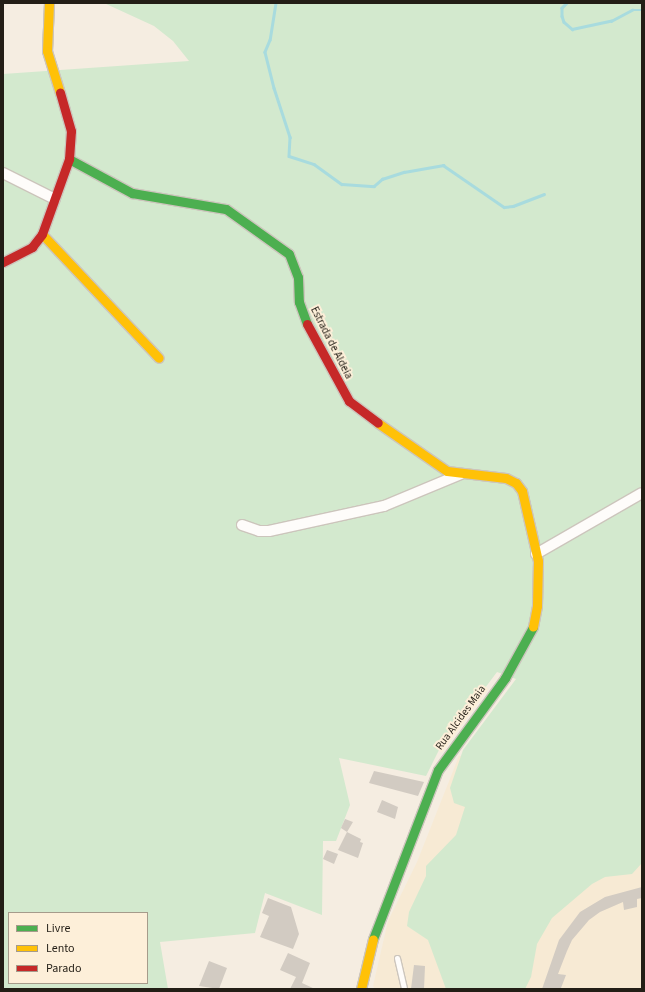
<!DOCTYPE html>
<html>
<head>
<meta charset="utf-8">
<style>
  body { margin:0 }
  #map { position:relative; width:645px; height:992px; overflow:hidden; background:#f5ede1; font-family:"Source Sans 3",sans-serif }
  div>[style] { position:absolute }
  .built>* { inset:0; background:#f7ead4 }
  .green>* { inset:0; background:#d3e9ce }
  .stream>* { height:2.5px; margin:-1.25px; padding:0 1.25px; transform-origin:1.25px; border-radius:1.25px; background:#a8dbde }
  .building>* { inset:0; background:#d2cbc2 }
  .roads { filter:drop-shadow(1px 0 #ccc5bc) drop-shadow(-1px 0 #ccc5bc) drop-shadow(0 1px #ccc5bc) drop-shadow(0 -1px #ccc5bc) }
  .lane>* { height:5px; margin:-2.5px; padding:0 2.5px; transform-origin:2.5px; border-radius:2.5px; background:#fefcfa }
  .street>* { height:10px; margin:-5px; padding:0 5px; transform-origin:5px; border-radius:5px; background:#fefcfa }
  .fast>* { height:9px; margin:-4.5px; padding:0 4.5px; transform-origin:4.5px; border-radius:4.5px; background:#4caf50 }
  .slow>* { height:9px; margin:-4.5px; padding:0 4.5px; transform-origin:4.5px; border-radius:4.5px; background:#ffc107 }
  .jam>* { height:9px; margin:-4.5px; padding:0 4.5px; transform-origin:4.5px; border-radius:4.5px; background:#c62828 }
  span { translate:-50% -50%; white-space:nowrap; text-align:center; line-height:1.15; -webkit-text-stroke:4px #fdefd9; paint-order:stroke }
  .street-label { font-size:11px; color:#231e16 }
  .frame { position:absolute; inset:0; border:4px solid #231e16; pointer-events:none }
  .legend { position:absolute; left:8px; top:912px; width:140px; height:72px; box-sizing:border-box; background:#fdefd9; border:1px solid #a69b8b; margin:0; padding:5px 7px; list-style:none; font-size:12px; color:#231e16 }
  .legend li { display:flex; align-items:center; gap:8px; height:20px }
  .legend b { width:20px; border:1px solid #a69b8b }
</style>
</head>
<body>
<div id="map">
  <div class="built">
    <i style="clip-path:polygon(642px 755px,642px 989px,375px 989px,373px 986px,388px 921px,417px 862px,459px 756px)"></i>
  </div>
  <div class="green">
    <i style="clip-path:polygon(evenodd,104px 3px,642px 3px,642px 863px,632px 874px,605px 877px,592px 884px,552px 918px,537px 944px,531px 977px,525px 989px,446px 989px,428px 940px,407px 926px,409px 912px,426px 876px,426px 866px,456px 835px,465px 807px,454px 803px,450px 788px,463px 750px,516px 679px,497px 672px,440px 748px,426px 776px,339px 758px,350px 805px,336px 841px,323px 841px,322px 915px,265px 893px,255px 933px,160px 942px,168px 989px,3px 989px,3px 74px,189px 61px,173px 41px,154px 26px,104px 3px,9px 913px,147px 913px,147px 983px,9px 983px,9px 913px)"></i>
  </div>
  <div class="stream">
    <i style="left:276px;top:3px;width:37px;rotate:99deg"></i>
    <i style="left:270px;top:40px;width:13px;rotate:113deg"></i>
    <i style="left:265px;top:52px;width:37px;rotate:76deg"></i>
    <i style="left:274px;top:88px;width:52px;rotate:71.9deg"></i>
    <i style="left:290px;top:137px;width:19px;rotate:93deg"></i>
    <i style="left:289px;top:156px;width:26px;rotate:18deg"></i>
    <i style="left:314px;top:164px;width:34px;rotate:36deg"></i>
    <i style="left:342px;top:184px;width:32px;rotate:4deg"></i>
    <i style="left:374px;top:186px;width:11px;rotate:-41deg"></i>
    <i style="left:382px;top:179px;width:23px;rotate:-18deg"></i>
    <i style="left:404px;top:172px;width:40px;rotate:-10deg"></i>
    <i style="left:443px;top:165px;width:74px;rotate:34.5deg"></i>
    <i style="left:504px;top:207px;width:9px;rotate:-6deg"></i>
    <i style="left:513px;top:206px;width:33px;rotate:-21deg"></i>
    <i style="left:567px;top:3px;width:7px;rotate:135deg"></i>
    <i style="left:562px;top:8px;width:8px;rotate:90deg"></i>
    <i style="left:562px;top:16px;width:6px;rotate:72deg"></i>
    <i style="left:564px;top:22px;width:11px;rotate:41deg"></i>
    <i style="left:572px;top:29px;width:40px;rotate:-12deg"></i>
    <i style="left:611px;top:21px;width:24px;rotate:-28deg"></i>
    <i style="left:632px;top:10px;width:10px"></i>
  </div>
  <div class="building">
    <i style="clip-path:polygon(374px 771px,424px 782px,418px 796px,369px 783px)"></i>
    <i style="clip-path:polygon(382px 800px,398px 807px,395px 819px,377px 812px)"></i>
    <i style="clip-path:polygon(345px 819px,353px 822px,347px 832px,341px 828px)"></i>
    <i style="clip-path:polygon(347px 832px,361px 839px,360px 842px,363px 843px,358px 858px,338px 850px)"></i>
    <i style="clip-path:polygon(327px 850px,338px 854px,334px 864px,323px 859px)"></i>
    <i style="clip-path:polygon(642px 887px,642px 898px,637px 899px,637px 907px,624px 910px,623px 902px,600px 912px,589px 920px,572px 940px,567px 951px,558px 974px,566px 975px,561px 988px,542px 989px,559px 940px,580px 912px,605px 897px)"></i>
    <i style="clip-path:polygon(268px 898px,291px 907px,299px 934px,293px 949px,260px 937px,269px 916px,262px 913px)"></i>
    <i style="clip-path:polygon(288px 953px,310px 963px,302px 983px,315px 989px,290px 989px,296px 977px,280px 970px)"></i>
    <i style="clip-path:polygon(209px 961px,227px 968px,219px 989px,199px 986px)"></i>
    <i style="clip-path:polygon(414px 965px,425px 966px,424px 989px,411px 989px)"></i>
  </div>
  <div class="roads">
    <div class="lane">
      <i style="left:397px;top:958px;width:32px;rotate:77deg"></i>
    </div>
    <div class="street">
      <i style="left:3px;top:173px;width:58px;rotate:26.6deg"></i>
      <i style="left:242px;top:525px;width:18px;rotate:19deg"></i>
      <i style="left:259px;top:531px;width:10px"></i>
      <i style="left:269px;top:531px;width:118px;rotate:-12.3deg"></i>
      <i style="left:384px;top:506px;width:83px;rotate:-22.6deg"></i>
      <i style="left:536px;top:554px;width:122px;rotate:-29.9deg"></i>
    </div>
    <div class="fast">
      <i style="left:69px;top:159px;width:72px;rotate:28.4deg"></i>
      <i style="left:132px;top:193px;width:95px;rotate:9.7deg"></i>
      <i style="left:226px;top:209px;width:77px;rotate:35.5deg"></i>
      <i style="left:289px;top:254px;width:25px;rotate:69deg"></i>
      <i style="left:298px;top:277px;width:25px;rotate:88deg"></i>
      <i style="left:299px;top:302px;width:23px;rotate:70deg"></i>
      <i style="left:373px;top:939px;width:181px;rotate:-69deg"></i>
      <i style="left:438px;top:770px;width:114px;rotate:-53.9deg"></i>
      <i style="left:505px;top:678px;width:58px;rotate:-61.2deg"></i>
    </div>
    <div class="slow">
      <i style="left:49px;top:3px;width:48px;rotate:92.4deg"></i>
      <i style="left:47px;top:51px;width:44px;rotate:72.8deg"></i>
      <i style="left:42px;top:234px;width:170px;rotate:46.7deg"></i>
      <i style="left:378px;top:423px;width:84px;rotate:34.8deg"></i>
      <i style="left:447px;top:471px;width:59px;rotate:6.8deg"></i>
      <i style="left:506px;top:478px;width:11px;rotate:27deg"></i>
      <i style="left:516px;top:483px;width:10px;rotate:53deg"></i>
      <i style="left:522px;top:491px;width:72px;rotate:77.1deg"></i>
      <i style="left:538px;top:561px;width:45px;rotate:91.3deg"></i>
      <i style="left:537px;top:606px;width:21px;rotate:101deg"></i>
      <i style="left:361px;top:989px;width:51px;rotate:-76.5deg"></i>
    </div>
    <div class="jam">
      <i style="left:3px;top:262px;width:33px;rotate:-27deg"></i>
      <i style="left:32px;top:247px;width:16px;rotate:-52deg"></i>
      <i style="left:42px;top:234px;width:80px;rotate:-70.2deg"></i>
      <i style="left:69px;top:159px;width:28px;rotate:-86deg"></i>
      <i style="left:71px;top:131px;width:40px;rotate:-106deg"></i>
      <i style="left:307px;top:324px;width:88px;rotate:61.4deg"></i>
      <i style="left:349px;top:401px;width:36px;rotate:37deg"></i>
    </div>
  </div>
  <div class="street-label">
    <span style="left:331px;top:343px;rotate:63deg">Estrada de Aldeia</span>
    <span style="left:461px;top:718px;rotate:-54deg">Rua Alcides Maia</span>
  </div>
  <div class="frame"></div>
  <ul class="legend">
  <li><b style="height:5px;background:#4caf50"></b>Livre</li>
  <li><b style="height:5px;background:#ffc107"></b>Lento</li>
  <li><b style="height:5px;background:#c62828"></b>Parado</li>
  </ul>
</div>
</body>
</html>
